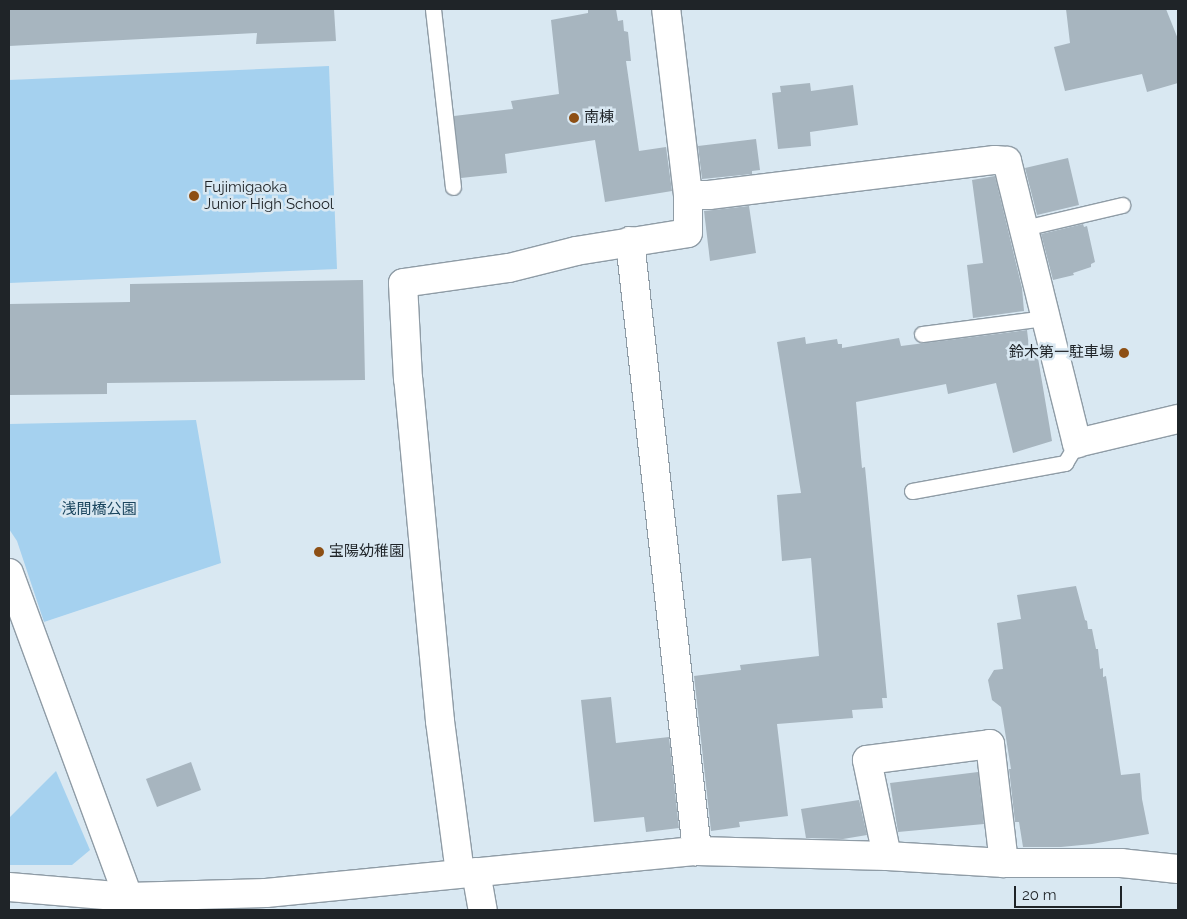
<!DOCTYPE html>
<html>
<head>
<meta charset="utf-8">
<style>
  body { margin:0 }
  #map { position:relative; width:1187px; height:919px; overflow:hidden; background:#d9e8f2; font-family:Raleway,"Noto Sans JP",sans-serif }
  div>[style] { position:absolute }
  .green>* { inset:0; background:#a5d1ef }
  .building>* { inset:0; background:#a7b5bf }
  .roads { filter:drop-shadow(1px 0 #8f9ca6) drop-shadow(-1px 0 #8f9ca6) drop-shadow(0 1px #8f9ca6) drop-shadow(0 -1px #8f9ca6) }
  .service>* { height:15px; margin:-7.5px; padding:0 7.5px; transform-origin:7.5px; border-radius:7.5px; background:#fff }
  .minor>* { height:28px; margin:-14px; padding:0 14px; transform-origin:14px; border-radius:14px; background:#fff }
  .dots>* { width:14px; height:14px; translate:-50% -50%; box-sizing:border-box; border:2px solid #d9e8f2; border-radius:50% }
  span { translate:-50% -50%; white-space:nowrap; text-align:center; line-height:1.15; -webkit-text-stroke:5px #d9e8f2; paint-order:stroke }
  .poi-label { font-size:15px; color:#1f2428 }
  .left { translate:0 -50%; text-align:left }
  .right { translate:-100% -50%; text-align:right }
  .park-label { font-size:15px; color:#1a455e }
  .frame { position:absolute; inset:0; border:10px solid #1f2428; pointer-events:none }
  .scale { position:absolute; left:1014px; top:886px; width:108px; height:22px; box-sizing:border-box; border:2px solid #1f2428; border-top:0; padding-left:6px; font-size:15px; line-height:18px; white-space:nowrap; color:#1f2428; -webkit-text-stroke:4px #d9e8f2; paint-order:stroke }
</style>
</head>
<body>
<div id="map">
  <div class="green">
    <i style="clip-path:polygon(329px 66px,337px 269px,9px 283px,9px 80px)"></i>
    <i style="clip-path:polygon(196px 420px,221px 563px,44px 622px,17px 541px,9px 529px,9px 424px)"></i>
    <i style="clip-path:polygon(56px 771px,90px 850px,72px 865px,9px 865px,9px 818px)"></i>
  </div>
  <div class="building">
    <i style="clip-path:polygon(9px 9px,334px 9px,336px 41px,256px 44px,257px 33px,9px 46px)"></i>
    <i style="clip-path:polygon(588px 9px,616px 9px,618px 21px,623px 20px,624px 31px,628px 32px,631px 61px,626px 61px,639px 151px,666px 147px,672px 191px,605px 202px,595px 140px,505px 154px,507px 173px,461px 178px,454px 116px,513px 109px,511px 101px,559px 94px,551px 20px,588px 13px)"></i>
    <i style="clip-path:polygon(1066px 9px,1166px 9px,1178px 39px,1178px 83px,1147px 92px,1142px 74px,1065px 91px,1054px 47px,1070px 43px)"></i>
    <i style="clip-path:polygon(810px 83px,811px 91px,853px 85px,858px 125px,810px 132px,811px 146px,778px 149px,772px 93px,781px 92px,780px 86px)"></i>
    <i style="clip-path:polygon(756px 139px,760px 170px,752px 171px,752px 174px,702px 179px,698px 146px)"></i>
    <i style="clip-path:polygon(1068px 158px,1079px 205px,1037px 215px,1025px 168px)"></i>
    <i style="clip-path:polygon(995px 176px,1022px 288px,1024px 311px,973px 318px,967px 265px,983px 263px,972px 180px)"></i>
    <i style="clip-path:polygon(749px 206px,756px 253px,710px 261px,704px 211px)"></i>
    <i style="clip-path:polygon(1083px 224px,1084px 227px,1087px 226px,1095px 262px,1091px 264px,1091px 267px,1073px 273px,1074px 275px,1053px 280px,1041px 234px)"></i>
    <i style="clip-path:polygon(363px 280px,365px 380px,107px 383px,107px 394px,9px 395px,9px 304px,130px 302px,130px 284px)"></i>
    <i style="clip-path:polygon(1027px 330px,1029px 347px,1036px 346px,1052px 441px,1013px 453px,996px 383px,948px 394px,946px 384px,856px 402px,862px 468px,865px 467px,868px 498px,887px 698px,882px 698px,883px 708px,852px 710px,853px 718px,777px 724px,788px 816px,739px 822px,740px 827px,711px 831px,694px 676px,741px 670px,740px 665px,819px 656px,811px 558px,782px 561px,777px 495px,801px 493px,777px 342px,805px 337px,806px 344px,837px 339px,838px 344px,842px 344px,842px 348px,899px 338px,901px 346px)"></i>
    <i style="clip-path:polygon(1076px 586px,1085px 620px,1087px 621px,1088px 629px,1092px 629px,1096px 649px,1098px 649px,1100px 669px,1103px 668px,1103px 677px,1106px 676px,1121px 775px,1140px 773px,1142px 799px,1149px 834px,1092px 844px,1061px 847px,1023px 847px,1019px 822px,1015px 822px,1009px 769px,1011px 769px,1001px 707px,992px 700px,988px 680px,994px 670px,1003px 669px,997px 623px,1021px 619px,1017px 595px)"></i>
    <i style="clip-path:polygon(611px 697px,616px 743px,669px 737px,679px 828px,646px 832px,644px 817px,594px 822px,581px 700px)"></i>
    <i style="clip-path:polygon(191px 762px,201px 790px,157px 807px,146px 779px)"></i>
    <i style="clip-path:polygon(978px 772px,984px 824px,898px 832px,890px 783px)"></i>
    <i style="clip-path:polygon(859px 800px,867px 835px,843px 839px,806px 838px,801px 809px)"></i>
  </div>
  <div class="roads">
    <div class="service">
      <i style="left:433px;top:9px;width:179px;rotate:83.6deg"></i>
      <i style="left:1024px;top:228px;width:101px;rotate:-13.2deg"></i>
      <i style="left:922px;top:334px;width:125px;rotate:-7.4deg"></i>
      <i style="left:912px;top:491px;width:156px;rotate:-10.4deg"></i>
      <i style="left:1065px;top:463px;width:23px;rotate:-59deg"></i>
    </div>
    <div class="minor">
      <i style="left:688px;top:195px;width:21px"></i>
      <i style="left:709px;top:195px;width:288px;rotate:-7deg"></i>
      <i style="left:995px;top:160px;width:12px;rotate:5deg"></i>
      <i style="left:1007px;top:161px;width:291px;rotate:76.1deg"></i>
      <i style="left:1077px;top:443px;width:104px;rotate:-13.4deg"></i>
      <i style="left:630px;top:241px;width:614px;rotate:83.73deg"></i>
      <i style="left:9px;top:573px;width:359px;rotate:69.8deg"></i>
      <i style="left:887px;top:856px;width:98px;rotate:-101.8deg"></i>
      <i style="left:867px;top:760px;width:124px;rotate:-7.4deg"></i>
      <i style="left:990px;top:744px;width:120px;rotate:83.3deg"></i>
      <i style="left:476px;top:872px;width:39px;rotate:80deg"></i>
      <i style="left:460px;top:873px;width:153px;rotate:-97.5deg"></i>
      <i style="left:440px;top:721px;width:343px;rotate:-95.3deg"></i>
      <i style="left:408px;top:379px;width:96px;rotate:-93deg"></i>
      <i style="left:403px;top:283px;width:107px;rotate:-8.1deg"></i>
      <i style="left:509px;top:268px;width:69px;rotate:-14.2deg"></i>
      <i style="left:576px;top:251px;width:113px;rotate:-9.1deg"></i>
      <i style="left:688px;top:233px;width:38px;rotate:-90deg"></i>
      <i style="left:688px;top:195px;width:187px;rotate:-96.7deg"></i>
      <i style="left:9px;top:887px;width:119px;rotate:4.8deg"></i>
      <i style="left:128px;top:897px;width:138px;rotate:-1.7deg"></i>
      <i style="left:266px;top:893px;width:433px;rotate:-5.6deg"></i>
      <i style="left:697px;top:851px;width:190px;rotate:1.5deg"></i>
      <i style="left:887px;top:856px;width:117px;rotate:3.4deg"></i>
      <i style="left:1004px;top:863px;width:117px"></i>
      <i style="left:1121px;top:863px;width:57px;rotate:6deg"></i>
    </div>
  </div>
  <div class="dots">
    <i style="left:574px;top:118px;background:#8d4f14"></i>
    <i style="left:194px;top:196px;background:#8d4f14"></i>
    <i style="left:1124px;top:353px;background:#8d4f14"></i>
    <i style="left:319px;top:552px;background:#8d4f14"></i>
  </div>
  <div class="poi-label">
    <span class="left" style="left:584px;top:118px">南棟</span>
    <span class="left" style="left:204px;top:196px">Fujimigaoka<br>Junior High School</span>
    <span class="right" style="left:1114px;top:353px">鈴木第一駐車場</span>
    <span class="left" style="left:329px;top:552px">宝陽幼稚園</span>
  </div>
  <div class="park-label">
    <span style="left:99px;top:510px">浅間橋公園</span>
  </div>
  <div class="frame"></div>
  <div class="scale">20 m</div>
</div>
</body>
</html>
